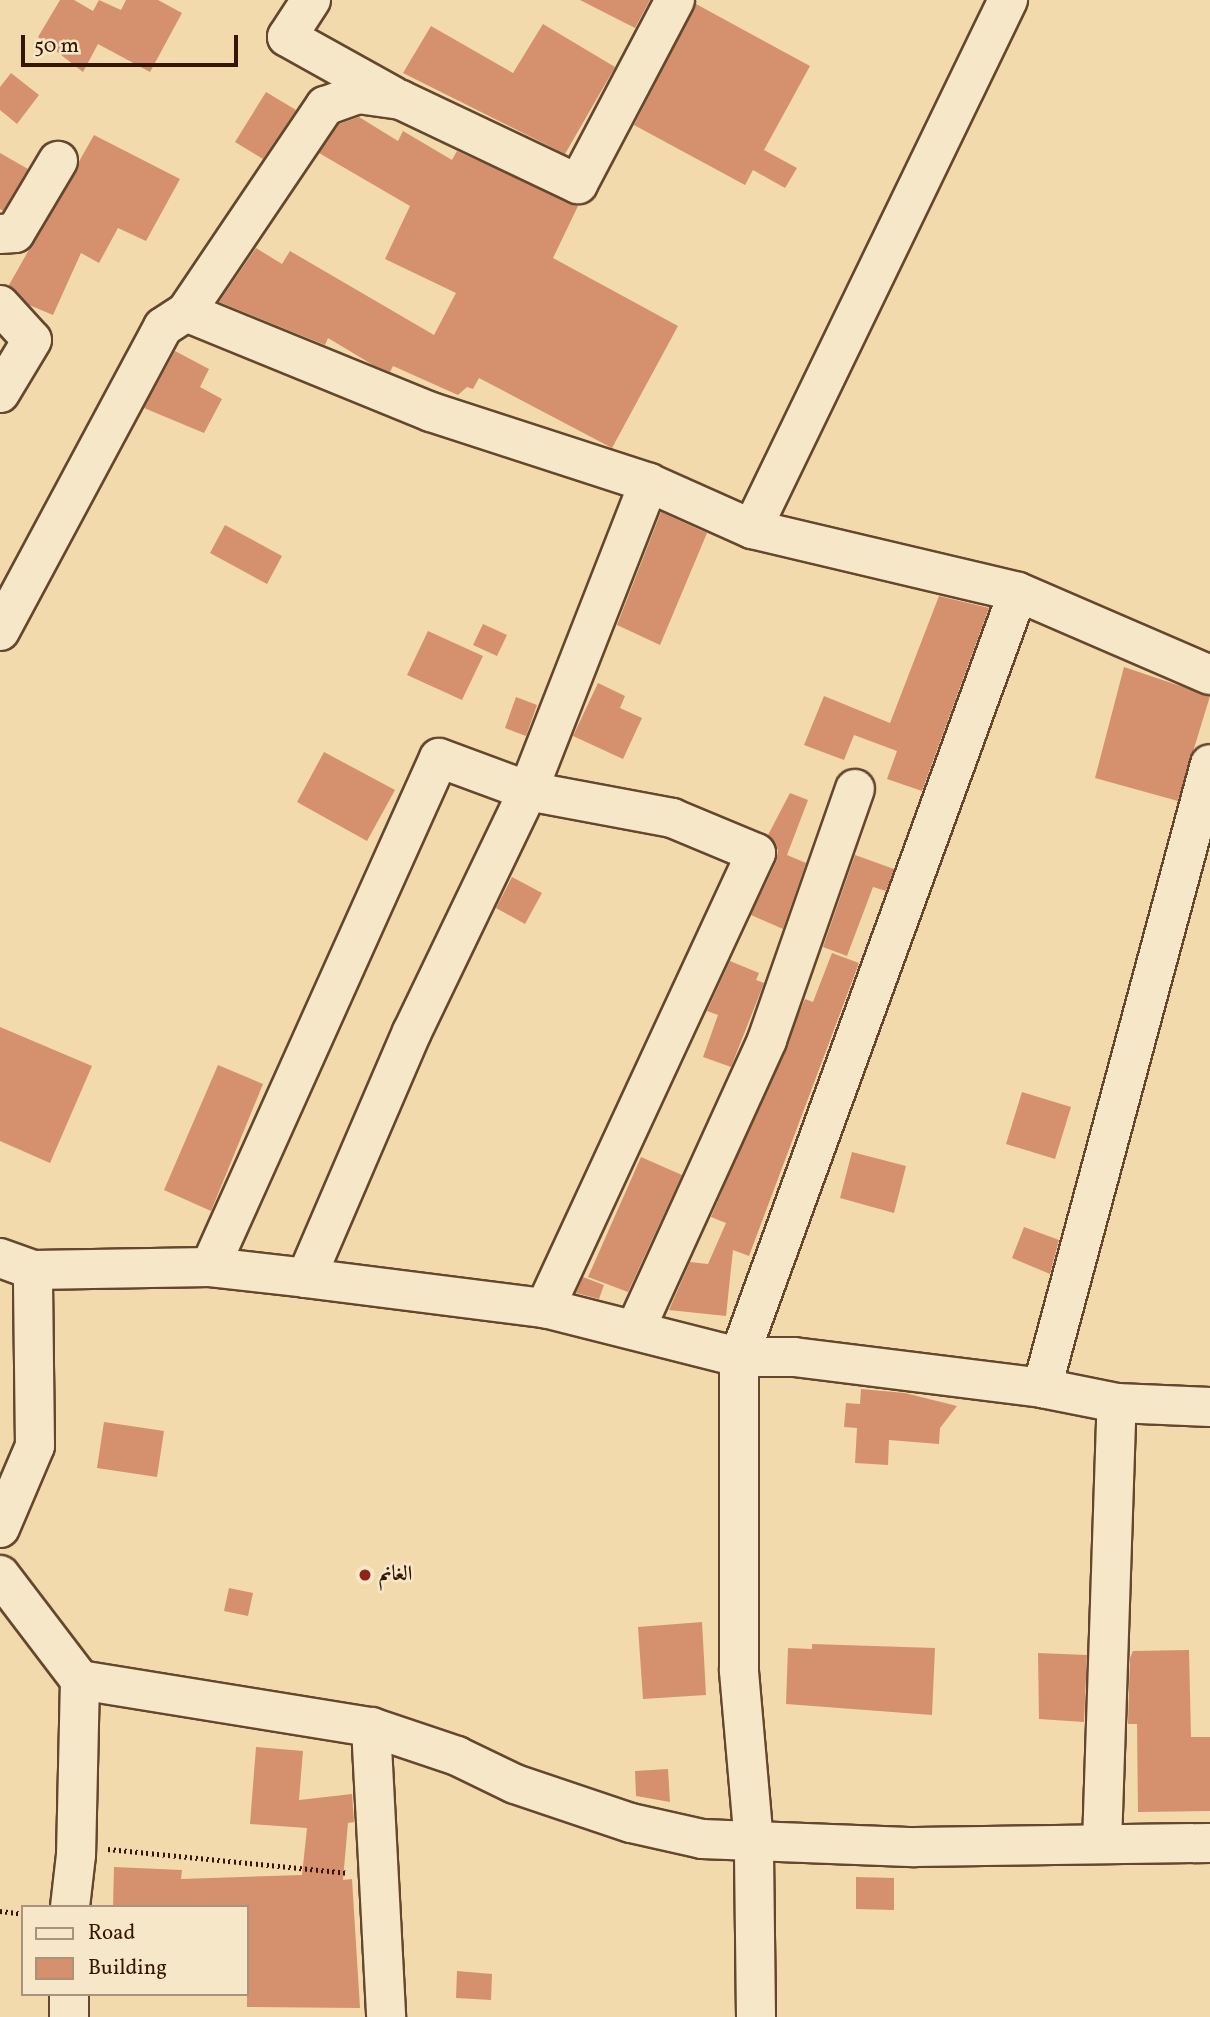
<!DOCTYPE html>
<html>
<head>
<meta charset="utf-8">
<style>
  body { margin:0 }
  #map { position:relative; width:1210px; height:2017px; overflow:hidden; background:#f3daac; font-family:Vollkorn,Amiri,serif }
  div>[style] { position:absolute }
  .building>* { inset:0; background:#d5916d }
  .path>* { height:4.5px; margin-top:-2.25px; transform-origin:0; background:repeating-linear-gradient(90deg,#341603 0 2px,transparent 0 5.5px) }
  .roads { filter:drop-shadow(2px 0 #64472d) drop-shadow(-2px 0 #64472d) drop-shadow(0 2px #64472d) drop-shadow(0 -2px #64472d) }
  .minor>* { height:38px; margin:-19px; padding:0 19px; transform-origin:19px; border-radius:19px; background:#f7e7c9 }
  .dots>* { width:19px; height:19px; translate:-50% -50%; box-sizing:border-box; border:4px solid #f7e7c9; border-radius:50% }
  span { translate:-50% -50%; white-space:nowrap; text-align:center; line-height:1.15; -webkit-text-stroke:5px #f7e7c9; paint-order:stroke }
  .poi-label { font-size:21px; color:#341603; font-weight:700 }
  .left { translate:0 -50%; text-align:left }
  .legend { position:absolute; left:21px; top:1905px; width:228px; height:91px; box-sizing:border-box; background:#f7e7c9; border:2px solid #a9937a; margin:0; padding:9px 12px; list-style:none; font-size:21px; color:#341603 }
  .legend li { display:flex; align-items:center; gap:14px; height:35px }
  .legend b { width:35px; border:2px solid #a9937a }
  .scale { position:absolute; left:21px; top:35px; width:217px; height:32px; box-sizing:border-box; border:4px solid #341603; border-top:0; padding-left:9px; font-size:21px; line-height:24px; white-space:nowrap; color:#341603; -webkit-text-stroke:5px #f7e7c9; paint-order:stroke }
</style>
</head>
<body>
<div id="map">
  <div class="building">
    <i style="clip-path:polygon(60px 0,74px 0,93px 11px,99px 0,121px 10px,126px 0,158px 0,182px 13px,150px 72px,98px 44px,83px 72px,38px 37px)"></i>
    <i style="clip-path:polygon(580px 0,650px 0,635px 28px)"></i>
    <i style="clip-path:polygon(696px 4px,810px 66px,764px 150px,797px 168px,785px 188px,753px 170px,745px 185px,634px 125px)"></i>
    <i style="clip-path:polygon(543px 24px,615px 67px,565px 154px,403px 73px,431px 26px,513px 73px)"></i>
    <i style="clip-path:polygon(11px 73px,39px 95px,17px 124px,0 110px,0 87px)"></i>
    <i style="clip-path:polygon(266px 92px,296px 110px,263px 159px,235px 142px)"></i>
    <i style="clip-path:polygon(359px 117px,398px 141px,403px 131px,452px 160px,457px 151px,578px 206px,553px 258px,678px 326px,612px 448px,479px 378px,473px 389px,467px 387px,458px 395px,393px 366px,390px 372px,373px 365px,328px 338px,325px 345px,219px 302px,256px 248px,282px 264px,290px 251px,434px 335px,456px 293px,385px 259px,410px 206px,319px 153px,339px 124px)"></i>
    <i style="clip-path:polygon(94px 135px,180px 179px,146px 241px,118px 228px,99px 263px,81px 253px,53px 315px,29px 305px,9px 285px)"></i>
    <i style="clip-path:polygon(0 153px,28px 169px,3px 211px,0 209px)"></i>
    <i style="clip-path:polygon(175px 351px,209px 369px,200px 387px,222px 399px,204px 433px,144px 408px)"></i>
    <i style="clip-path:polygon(661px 512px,707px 533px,660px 645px,617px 625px)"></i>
    <i style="clip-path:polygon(225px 525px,282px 556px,267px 584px,210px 553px)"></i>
    <i style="clip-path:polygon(939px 596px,989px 608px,922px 791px,887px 779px,897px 751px,854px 735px,844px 760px,804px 745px,824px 696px,890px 723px)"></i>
    <i style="clip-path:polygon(483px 624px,507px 635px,497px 656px,473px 645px)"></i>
    <i style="clip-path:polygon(428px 631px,483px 656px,462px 700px,407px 675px)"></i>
    <i style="clip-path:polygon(1124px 667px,1210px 696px,1178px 801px,1095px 778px)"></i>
    <i style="clip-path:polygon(598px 683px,625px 696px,620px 708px,642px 718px,623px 759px,573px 736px)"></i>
    <i style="clip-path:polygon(516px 697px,537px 705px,526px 736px,505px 728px)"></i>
    <i style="clip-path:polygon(324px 752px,395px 790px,367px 841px,297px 802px)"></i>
    <i style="clip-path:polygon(790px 793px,808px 800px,787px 855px,806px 863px,783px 929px,751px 915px,776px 862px,778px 850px,768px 835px)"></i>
    <i style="clip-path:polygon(855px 855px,894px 869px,886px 891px,873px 887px,847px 956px,823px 947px)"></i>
    <i style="clip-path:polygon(512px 877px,542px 893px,525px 924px,496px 908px)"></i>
    <i style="clip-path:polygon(832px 953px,859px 963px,749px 1256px,733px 1250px,726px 1316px,669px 1310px,690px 1262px,708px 1264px,726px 1223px,711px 1217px,805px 999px,813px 1002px)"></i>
    <i style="clip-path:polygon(730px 961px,759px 973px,756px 980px,764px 983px,731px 1067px,703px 1057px,718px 1015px,707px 1011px)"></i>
    <i style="clip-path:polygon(0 1027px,92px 1066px,50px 1163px,0 1141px)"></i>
    <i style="clip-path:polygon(218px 1065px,263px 1084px,211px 1211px,164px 1190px)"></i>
    <i style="clip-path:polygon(1022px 1092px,1071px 1107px,1055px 1159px,1006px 1144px)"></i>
    <i style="clip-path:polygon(852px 1152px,906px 1166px,894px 1213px,840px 1198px)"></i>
    <i style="clip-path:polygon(641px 1157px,682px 1175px,628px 1292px,588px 1277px)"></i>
    <i style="clip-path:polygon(1024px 1227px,1059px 1240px,1050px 1274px,1012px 1258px)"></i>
    <i style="clip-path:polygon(583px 1277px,604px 1285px,599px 1299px,576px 1293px)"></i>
    <i style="clip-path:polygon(861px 1389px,905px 1393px,957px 1406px,940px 1428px,939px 1444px,889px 1440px,888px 1465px,855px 1463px,857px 1428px,844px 1427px,846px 1403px,860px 1404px)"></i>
    <i style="clip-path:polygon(104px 1422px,164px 1431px,157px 1477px,97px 1468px)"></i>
    <i style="clip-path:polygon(229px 1588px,253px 1593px,248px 1616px,224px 1611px)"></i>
    <i style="clip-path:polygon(702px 1622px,706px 1695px,643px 1699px,638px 1627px)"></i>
    <i style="clip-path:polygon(812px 1644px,935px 1648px,932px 1715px,786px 1704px,788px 1648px,812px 1649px)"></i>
    <i style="clip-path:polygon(1189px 1650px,1191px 1737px,1210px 1737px,1210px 1811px,1138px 1812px,1137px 1724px,1128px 1724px,1130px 1658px,1133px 1651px)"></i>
    <i style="clip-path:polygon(1038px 1653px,1087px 1655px,1084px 1722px,1039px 1719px)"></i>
    <i style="clip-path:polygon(256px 1747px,303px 1751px,299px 1800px,352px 1794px,354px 1822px,348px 1823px,343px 1880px,352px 1879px,360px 2008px,247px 2007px,247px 1907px,113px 1907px,114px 1867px,182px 1870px,181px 1879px,302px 1875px,307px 1828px,250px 1824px)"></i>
    <i style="clip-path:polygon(668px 1769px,670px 1802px,636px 1796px,635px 1771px)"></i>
    <i style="clip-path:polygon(856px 1877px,894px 1878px,894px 1910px,856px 1909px)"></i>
    <i style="clip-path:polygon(457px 1971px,492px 1974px,491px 2000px,456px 1998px)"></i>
  </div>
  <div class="path">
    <i style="left:108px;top:1849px;width:240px;rotate:5.7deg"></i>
    <i style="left:0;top:1911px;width:23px;rotate:7deg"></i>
  </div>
  <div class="roads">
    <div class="minor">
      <i style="left:311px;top:0;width:44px;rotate:123deg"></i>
      <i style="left:287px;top:37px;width:121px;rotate:29.1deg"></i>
      <i style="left:0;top:234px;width:15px;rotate:-4deg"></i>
      <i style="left:15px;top:233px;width:84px;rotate:-59.2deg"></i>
      <i style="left:0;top:305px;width:47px;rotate:47.6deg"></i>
      <i style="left:32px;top:340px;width:62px;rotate:121.1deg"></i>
      <i style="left:186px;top:312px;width:265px;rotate:22.2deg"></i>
      <i style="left:431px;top:412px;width:229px;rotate:18deg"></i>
      <i style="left:649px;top:483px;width:113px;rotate:24.1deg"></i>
      <i style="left:752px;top:529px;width:273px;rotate:13.3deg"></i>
      <i style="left:1018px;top:592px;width:209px;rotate:23.4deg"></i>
      <i style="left:752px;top:529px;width:588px;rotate:-64.18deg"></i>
      <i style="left:0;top:631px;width:345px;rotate:-61.8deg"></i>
      <i style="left:163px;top:327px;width:27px;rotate:-33deg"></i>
      <i style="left:186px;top:312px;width:249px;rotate:-56deg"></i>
      <i style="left:325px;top:106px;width:35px;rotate:-20deg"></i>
      <i style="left:358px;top:94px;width:43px;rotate:7.9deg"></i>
      <i style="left:401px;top:100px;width:196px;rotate:25.4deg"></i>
      <i style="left:578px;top:184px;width:208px;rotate:-62.2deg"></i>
      <i style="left:0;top:1258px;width:35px;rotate:20deg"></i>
      <i style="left:33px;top:1270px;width:177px;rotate:-1deg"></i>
      <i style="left:210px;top:1267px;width:97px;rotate:6.5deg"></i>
      <i style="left:306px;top:1278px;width:241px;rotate:7.2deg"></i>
      <i style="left:545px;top:1308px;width:200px;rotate:14.2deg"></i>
      <i style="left:739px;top:1357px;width:55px"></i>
      <i style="left:794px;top:1357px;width:250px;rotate:7.1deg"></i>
      <i style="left:1042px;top:1388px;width:76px;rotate:11.3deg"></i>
      <i style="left:1117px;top:1403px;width:93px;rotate:2.5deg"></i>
      <i style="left:210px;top:1267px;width:558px;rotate:-65.78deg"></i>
      <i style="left:439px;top:758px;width:95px;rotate:20.3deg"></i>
      <i style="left:528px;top:791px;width:331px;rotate:-68.6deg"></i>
      <i style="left:306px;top:1278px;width:268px;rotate:-66.7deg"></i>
      <i style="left:412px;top:1032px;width:267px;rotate:-64.3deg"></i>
      <i style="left:528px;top:791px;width:147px;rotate:10.6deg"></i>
      <i style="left:672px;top:818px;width:91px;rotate:22.6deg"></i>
      <i style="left:756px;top:853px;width:502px;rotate:114.88deg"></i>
      <i style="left:636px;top:1328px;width:316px;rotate:-65.5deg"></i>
      <i style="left:767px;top:1040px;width:266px;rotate:-70.7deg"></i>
      <i style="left:1042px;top:1388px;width:646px;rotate:-74.93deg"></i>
      <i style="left:0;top:1528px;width:89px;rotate:-66.9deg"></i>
      <i style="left:35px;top:1446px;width:176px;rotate:-90.7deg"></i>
      <i style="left:0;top:1575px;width:132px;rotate:52.7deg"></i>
      <i style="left:80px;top:1680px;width:175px;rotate:91.3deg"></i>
      <i style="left:76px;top:1855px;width:52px;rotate:96.6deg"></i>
      <i style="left:80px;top:1680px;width:295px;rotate:9.2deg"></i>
      <i style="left:371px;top:1727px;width:290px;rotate:87deg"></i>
      <i style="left:371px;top:1727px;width:91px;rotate:18.6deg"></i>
      <i style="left:457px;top:1756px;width:64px;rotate:25.8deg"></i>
      <i style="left:515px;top:1784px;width:122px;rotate:18.6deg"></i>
      <i style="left:631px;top:1823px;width:73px;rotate:12.7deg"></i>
      <i style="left:702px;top:1839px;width:213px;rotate:2.2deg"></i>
      <i style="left:915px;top:1847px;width:295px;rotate:-0.8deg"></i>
      <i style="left:1102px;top:1844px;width:441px;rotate:-88.1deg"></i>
      <i style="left:69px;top:1994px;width:23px;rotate:90deg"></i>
      <i style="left:756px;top:2017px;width:174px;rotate:-90.7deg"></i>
      <i style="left:754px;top:1843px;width:174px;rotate:-95deg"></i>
      <i style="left:739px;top:1670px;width:313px;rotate:-90deg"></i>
      <i style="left:739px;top:1357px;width:814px;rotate:-69.96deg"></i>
    </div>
  </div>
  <div class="dots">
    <i style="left:365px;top:1575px;background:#8f2418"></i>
  </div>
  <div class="poi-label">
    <span class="left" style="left:379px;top:1575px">الغانم</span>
  </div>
  <ul class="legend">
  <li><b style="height:9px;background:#f7e7c9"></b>Road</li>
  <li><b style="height:19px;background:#d5916d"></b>Building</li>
  </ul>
  <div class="scale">50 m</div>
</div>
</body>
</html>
